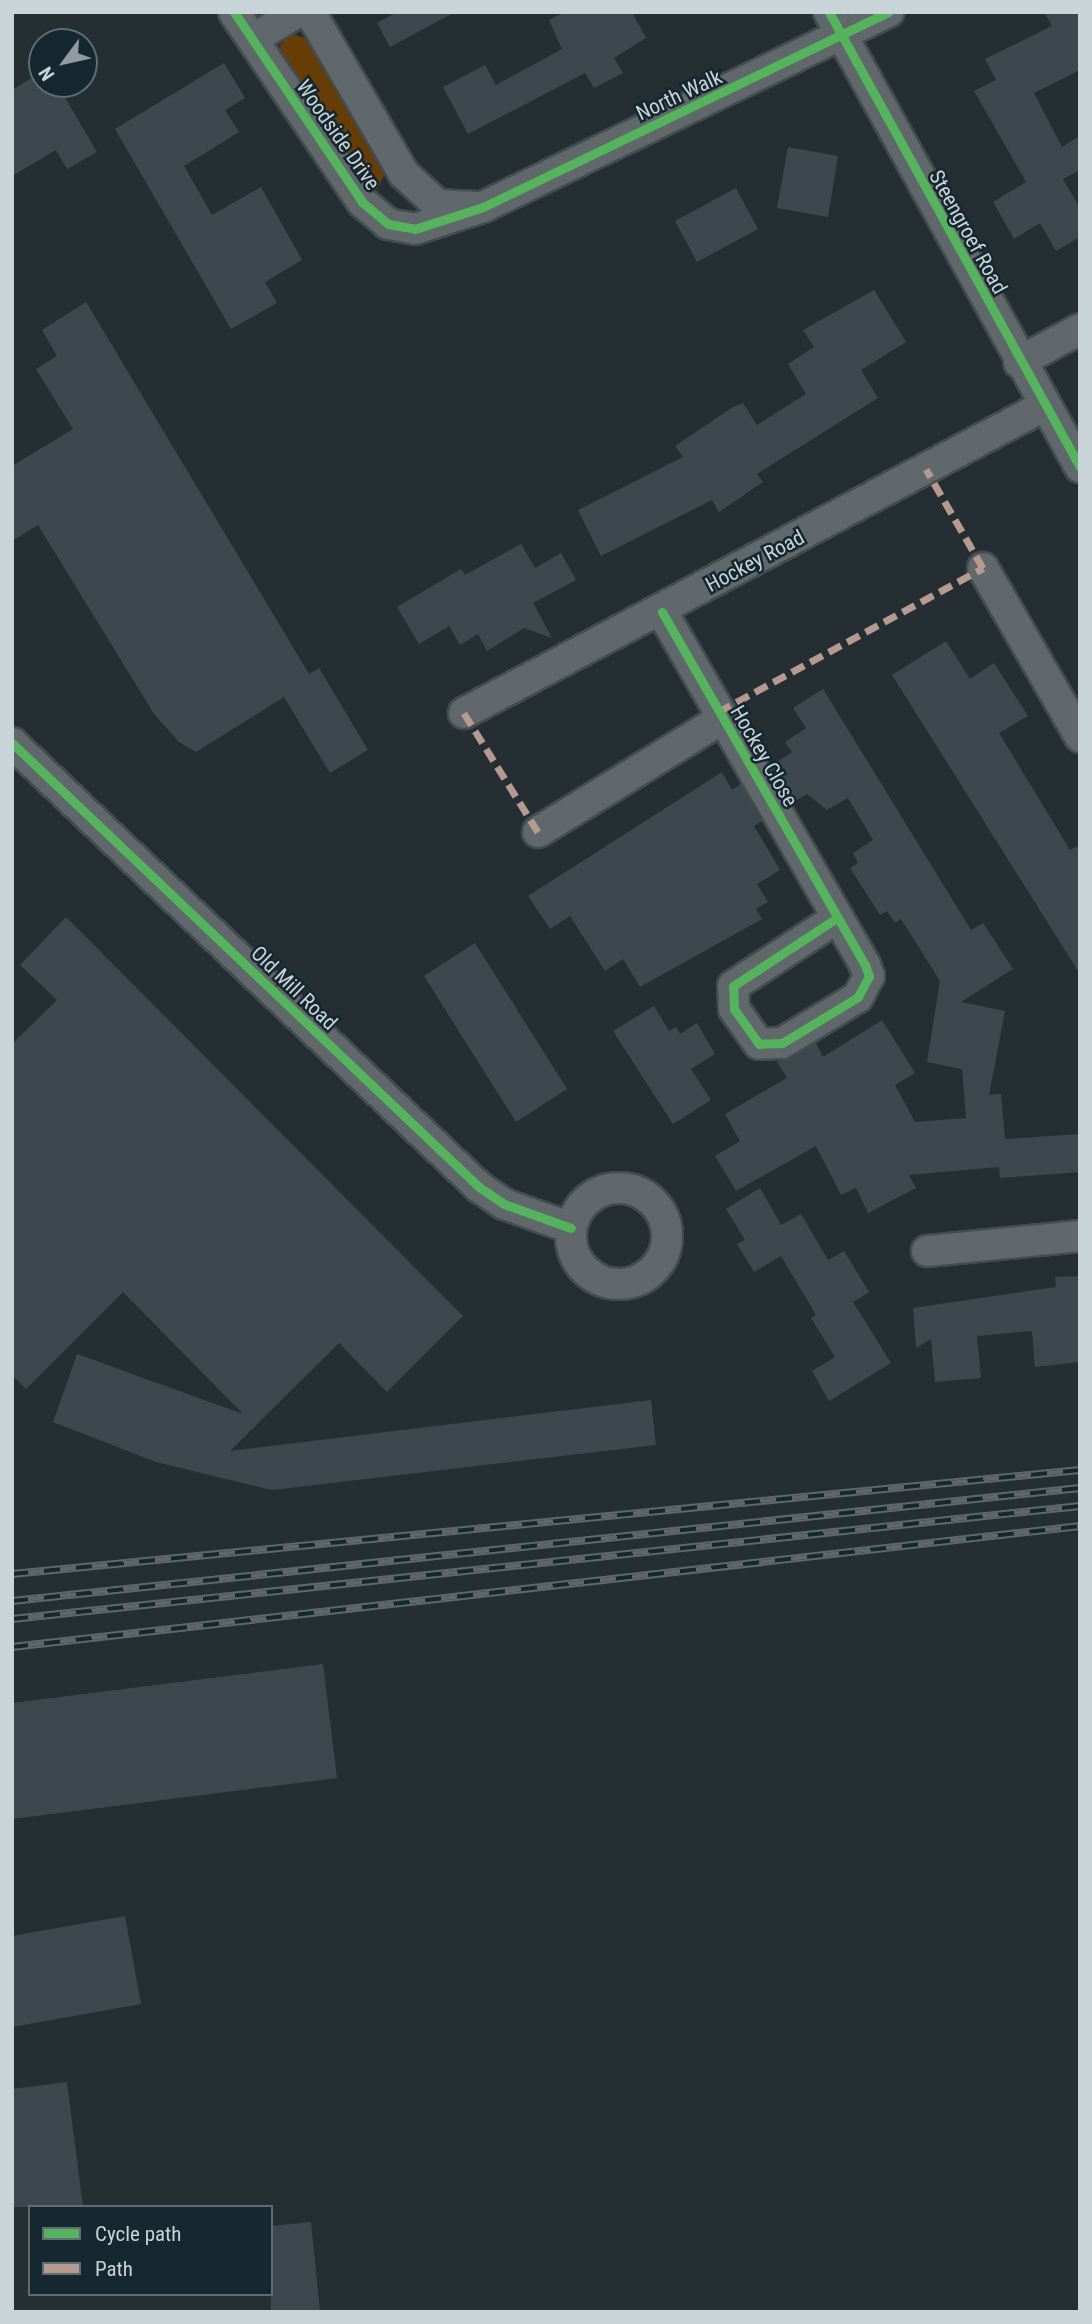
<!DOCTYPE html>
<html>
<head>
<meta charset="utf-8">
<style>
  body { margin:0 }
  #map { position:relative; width:1092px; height:2324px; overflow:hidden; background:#252f33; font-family:"Roboto Condensed",sans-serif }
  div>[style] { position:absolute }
  .green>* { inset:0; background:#673d07 }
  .building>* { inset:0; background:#3d484e }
  .roads { filter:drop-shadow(2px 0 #434c4f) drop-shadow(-2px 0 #434c4f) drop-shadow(0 2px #434c4f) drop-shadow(0 -2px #434c4f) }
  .minor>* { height:30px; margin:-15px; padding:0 15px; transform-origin:15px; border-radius:15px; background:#60686c }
  .minor>.ring { margin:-15px; padding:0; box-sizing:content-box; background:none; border:30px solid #60686c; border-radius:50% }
  .rail>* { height:8px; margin-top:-4px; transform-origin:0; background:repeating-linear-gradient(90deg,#16282f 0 16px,#60676a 0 32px); box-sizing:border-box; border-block:2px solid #60676a }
  .quiet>* { height:7px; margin-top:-3.5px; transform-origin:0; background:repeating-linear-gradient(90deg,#b69a8f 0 14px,transparent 0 21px) }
  .cycleway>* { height:9px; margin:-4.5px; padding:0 4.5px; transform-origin:4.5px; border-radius:4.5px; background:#56b35d }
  span { translate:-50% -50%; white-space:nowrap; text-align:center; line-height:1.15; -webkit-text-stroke:5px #16282f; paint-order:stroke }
  .street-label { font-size:21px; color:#c9d4d9 }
  .frame { position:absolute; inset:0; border:14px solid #c9d4d9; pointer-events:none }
  .legend { position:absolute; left:28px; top:2205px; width:245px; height:91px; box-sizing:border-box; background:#16282f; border:2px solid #5e6d73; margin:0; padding:9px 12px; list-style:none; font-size:21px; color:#c9d4d9 }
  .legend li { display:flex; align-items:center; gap:14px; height:35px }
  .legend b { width:35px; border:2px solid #5e6d73 }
  .north { position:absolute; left:28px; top:28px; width:70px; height:70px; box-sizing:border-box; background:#16282f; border:2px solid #5e6d73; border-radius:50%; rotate:237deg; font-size:19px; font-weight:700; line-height:28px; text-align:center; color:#c9d4d9 }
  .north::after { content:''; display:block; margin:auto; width:24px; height:32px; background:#909a9f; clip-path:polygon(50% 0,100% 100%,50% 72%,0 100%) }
</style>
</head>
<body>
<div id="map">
  <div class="green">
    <i style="clip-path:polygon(291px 34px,309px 39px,386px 172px,376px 191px,371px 192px,281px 55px,280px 45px)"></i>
  </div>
  <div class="building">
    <i style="clip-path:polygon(397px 12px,455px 12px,390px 47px,377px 23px)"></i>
    <i style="clip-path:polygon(565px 12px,632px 12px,646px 38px,614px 58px,623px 73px,594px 88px,585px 73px,468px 134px,443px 87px,485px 65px,496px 85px,562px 49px,549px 20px)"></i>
    <i style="clip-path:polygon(1044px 12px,1080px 12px,1080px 70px,1034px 93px,1062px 147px,1080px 136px,1080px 170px,1063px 179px,1080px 208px,1080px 237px,1056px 251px,1040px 223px,1014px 239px,993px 202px,1026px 182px,974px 91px,996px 80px,985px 59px,1052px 26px)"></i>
    <i style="clip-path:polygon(224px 63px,245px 98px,225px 110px,239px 132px,184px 166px,212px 215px,261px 187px,302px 260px,265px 282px,277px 303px,231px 329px,115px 129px)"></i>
    <i style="clip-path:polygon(42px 72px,42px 84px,57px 84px,97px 152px,67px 169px,56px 150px,12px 176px,12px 90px)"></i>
    <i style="clip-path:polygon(788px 147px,838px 156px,828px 217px,777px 208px)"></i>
    <i style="clip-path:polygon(736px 188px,758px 229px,697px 262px,675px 221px)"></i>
    <i style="clip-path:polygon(874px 290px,906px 342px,861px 370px,878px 398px,757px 474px,763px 482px,719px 512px,712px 500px,601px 556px,578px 510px,683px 457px,675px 446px,733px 407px,743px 403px,757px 425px,806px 394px,788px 364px,814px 347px,803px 330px)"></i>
    <i style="clip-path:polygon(86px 302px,309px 674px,319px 668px,368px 750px,330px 773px,284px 697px,196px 752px,179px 742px,154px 714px,38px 525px,12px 541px,12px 466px,73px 429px,36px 369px,57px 356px,42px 330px)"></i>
    <i style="clip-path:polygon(521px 544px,535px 568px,561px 553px,576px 580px,533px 603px,552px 638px,524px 628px,487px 651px,478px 634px,460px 645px,449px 626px,419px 644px,397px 607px,461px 569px,465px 575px)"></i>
    <i style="clip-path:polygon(946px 641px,970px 679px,994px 663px,1028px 716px,999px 733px,1070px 850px,1080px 845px,1080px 974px,892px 675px)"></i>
    <i style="clip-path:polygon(823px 689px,971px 930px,983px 923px,1013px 969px,961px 1002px,1005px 1011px,989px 1095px,1001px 1094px,1005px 1139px,1080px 1134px,1080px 1172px,1000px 1178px,999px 1167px,909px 1175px,916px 1188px,868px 1213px,856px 1188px,841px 1195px,816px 1146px,736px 1191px,715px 1156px,740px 1141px,725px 1114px,787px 1078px,777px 1062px,816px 1043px,823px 1057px,882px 1020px,915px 1073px,895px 1085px,915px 1122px,966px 1118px,962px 1069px,927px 1062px,940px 981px,901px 919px,895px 923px,887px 911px,880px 915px,850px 868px,858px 863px,853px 853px,873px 840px,848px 798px,827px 810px,807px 794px,792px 803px,771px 766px,792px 752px,785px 742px,806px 728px,793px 708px)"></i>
    <i style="clip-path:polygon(722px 772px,732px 790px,741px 784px,762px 821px,754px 826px,780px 870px,757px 884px,768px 902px,756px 909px,762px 919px,640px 987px,623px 959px,605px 971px,570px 916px,550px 929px,528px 896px)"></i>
    <i style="clip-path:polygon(66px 917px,463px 1316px,387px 1392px,339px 1343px,230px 1451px,651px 1400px,656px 1445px,272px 1490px,156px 1462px,53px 1422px,77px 1354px,243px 1414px,123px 1292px,26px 1389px,12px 1375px,12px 1044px,57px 1000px,20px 965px)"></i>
    <i style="clip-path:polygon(475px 943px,567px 1089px,516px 1122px,424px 976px)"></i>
    <i style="clip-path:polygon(654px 1006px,669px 1031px,676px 1027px,680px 1034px,697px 1023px,715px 1054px,691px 1069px,711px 1100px,673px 1124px,613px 1031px)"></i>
    <i style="clip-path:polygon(760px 1188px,781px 1225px,801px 1214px,828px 1260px,844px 1251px,869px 1292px,853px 1302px,891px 1363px,829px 1401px,812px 1371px,835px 1357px,811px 1318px,816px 1315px,781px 1256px,754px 1272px,737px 1244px,745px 1240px,726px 1209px)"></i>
    <i style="clip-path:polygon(1080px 1276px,1080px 1362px,1035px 1367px,1032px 1331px,977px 1336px,981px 1378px,935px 1382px,931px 1339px,916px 1348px,913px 1308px,1056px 1287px,1055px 1277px)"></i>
    <i style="clip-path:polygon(323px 1664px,337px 1778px,12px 1819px,12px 1703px)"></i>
    <i style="clip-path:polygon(125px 1916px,141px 2004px,12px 2027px,12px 1936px)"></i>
    <i style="clip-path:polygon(67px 2082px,83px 2207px,12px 2207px,12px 2089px)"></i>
    <i style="clip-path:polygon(311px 2222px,320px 2312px,271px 2312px,271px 2226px)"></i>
  </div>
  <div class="roads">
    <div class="minor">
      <i style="left:234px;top:12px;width:229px;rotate:56deg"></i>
      <i style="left:362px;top:202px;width:34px;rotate:40deg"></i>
      <i style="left:388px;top:224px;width:27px;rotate:10deg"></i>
      <i style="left:415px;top:229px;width:71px;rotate:-17.9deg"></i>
      <i style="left:483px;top:207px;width:450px;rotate:-25.7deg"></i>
      <i style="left:310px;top:12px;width:187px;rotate:59.9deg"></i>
      <i style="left:404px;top:174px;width:46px;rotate:42.4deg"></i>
      <i style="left:438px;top:205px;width:38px;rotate:3deg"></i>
      <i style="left:829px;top:12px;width:520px;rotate:61.12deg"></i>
      <i style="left:253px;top:39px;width:52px;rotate:-31deg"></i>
      <i style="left:1019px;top:362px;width:69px;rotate:-28.4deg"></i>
      <i style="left:983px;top:568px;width:195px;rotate:60.1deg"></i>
      <i style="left:662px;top:612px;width:407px;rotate:60.1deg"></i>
      <i style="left:865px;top:965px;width:12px;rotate:70deg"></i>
      <i style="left:869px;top:976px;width:24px;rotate:118deg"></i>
      <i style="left:858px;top:997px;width:89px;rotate:148.8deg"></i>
      <i style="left:782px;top:1043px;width:23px;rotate:178deg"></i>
      <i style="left:759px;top:1044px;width:43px;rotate:-125.5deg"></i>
      <i style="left:734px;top:1009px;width:23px;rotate:-92deg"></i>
      <i style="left:733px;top:986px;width:124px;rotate:-33.2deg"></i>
      <i style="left:464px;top:713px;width:656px;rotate:-27.89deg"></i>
      <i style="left:12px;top:743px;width:644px;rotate:43.55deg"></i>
      <i style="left:479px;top:1187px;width:30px;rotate:34deg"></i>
      <i style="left:504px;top:1204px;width:71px;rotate:19.7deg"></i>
      <i style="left:538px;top:832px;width:216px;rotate:-31.6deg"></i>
      <i class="ring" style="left:571px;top:1188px;width:66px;height:66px"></i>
      <i style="left:927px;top:1251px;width:154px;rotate:-5.6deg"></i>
    </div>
  </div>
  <div class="rail">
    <i style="left:12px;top:1574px;width:1073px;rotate:-5.56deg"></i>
    <i style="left:12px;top:1601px;width:1074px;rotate:-6.04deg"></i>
    <i style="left:12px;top:1619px;width:1074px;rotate:-6.04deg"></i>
    <i style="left:12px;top:1647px;width:1075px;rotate:-6.46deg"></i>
  </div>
  <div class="quiet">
    <i style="left:718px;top:712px;width:302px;rotate:-28.5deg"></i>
    <i style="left:983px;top:568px;width:114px;rotate:-119.9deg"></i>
    <i style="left:464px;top:713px;width:140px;rotate:58.1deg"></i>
  </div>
  <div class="cycleway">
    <i style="left:234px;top:12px;width:229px;rotate:56deg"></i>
    <i style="left:362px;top:202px;width:34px;rotate:40deg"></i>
    <i style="left:388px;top:224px;width:27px;rotate:10deg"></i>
    <i style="left:415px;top:229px;width:71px;rotate:-17.9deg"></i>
    <i style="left:483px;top:207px;width:450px;rotate:-25.7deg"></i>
    <i style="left:829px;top:12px;width:520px;rotate:61.12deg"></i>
    <i style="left:662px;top:612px;width:407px;rotate:60.1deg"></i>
    <i style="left:865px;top:965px;width:12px;rotate:70deg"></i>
    <i style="left:869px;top:976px;width:24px;rotate:118deg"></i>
    <i style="left:858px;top:997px;width:89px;rotate:148.8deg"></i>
    <i style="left:782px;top:1043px;width:23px;rotate:178deg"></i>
    <i style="left:759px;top:1044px;width:43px;rotate:-125.5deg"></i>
    <i style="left:734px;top:1009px;width:23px;rotate:-92deg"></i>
    <i style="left:733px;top:986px;width:124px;rotate:-33.2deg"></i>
    <i style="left:12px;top:743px;width:644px;rotate:43.55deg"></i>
    <i style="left:479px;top:1187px;width:30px;rotate:34deg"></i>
    <i style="left:504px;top:1204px;width:71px;rotate:19.7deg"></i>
  </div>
  <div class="street-label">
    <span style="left:679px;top:95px;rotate:-25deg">North Walk</span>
    <span style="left:338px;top:135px;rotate:55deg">Woodside Drive</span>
    <span style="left:968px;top:232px;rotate:61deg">Steengroef Road</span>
    <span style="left:755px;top:561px;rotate:-28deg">Hockey Road</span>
    <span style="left:764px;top:756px;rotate:60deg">Hockey Close</span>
    <span style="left:294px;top:988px;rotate:44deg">Old Mill Road</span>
  </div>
  <div class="frame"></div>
  <ul class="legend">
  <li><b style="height:9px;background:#56b35d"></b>Cycle path</li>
  <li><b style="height:9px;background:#b69a8f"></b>Path</li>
  </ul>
  <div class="north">N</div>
</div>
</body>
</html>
